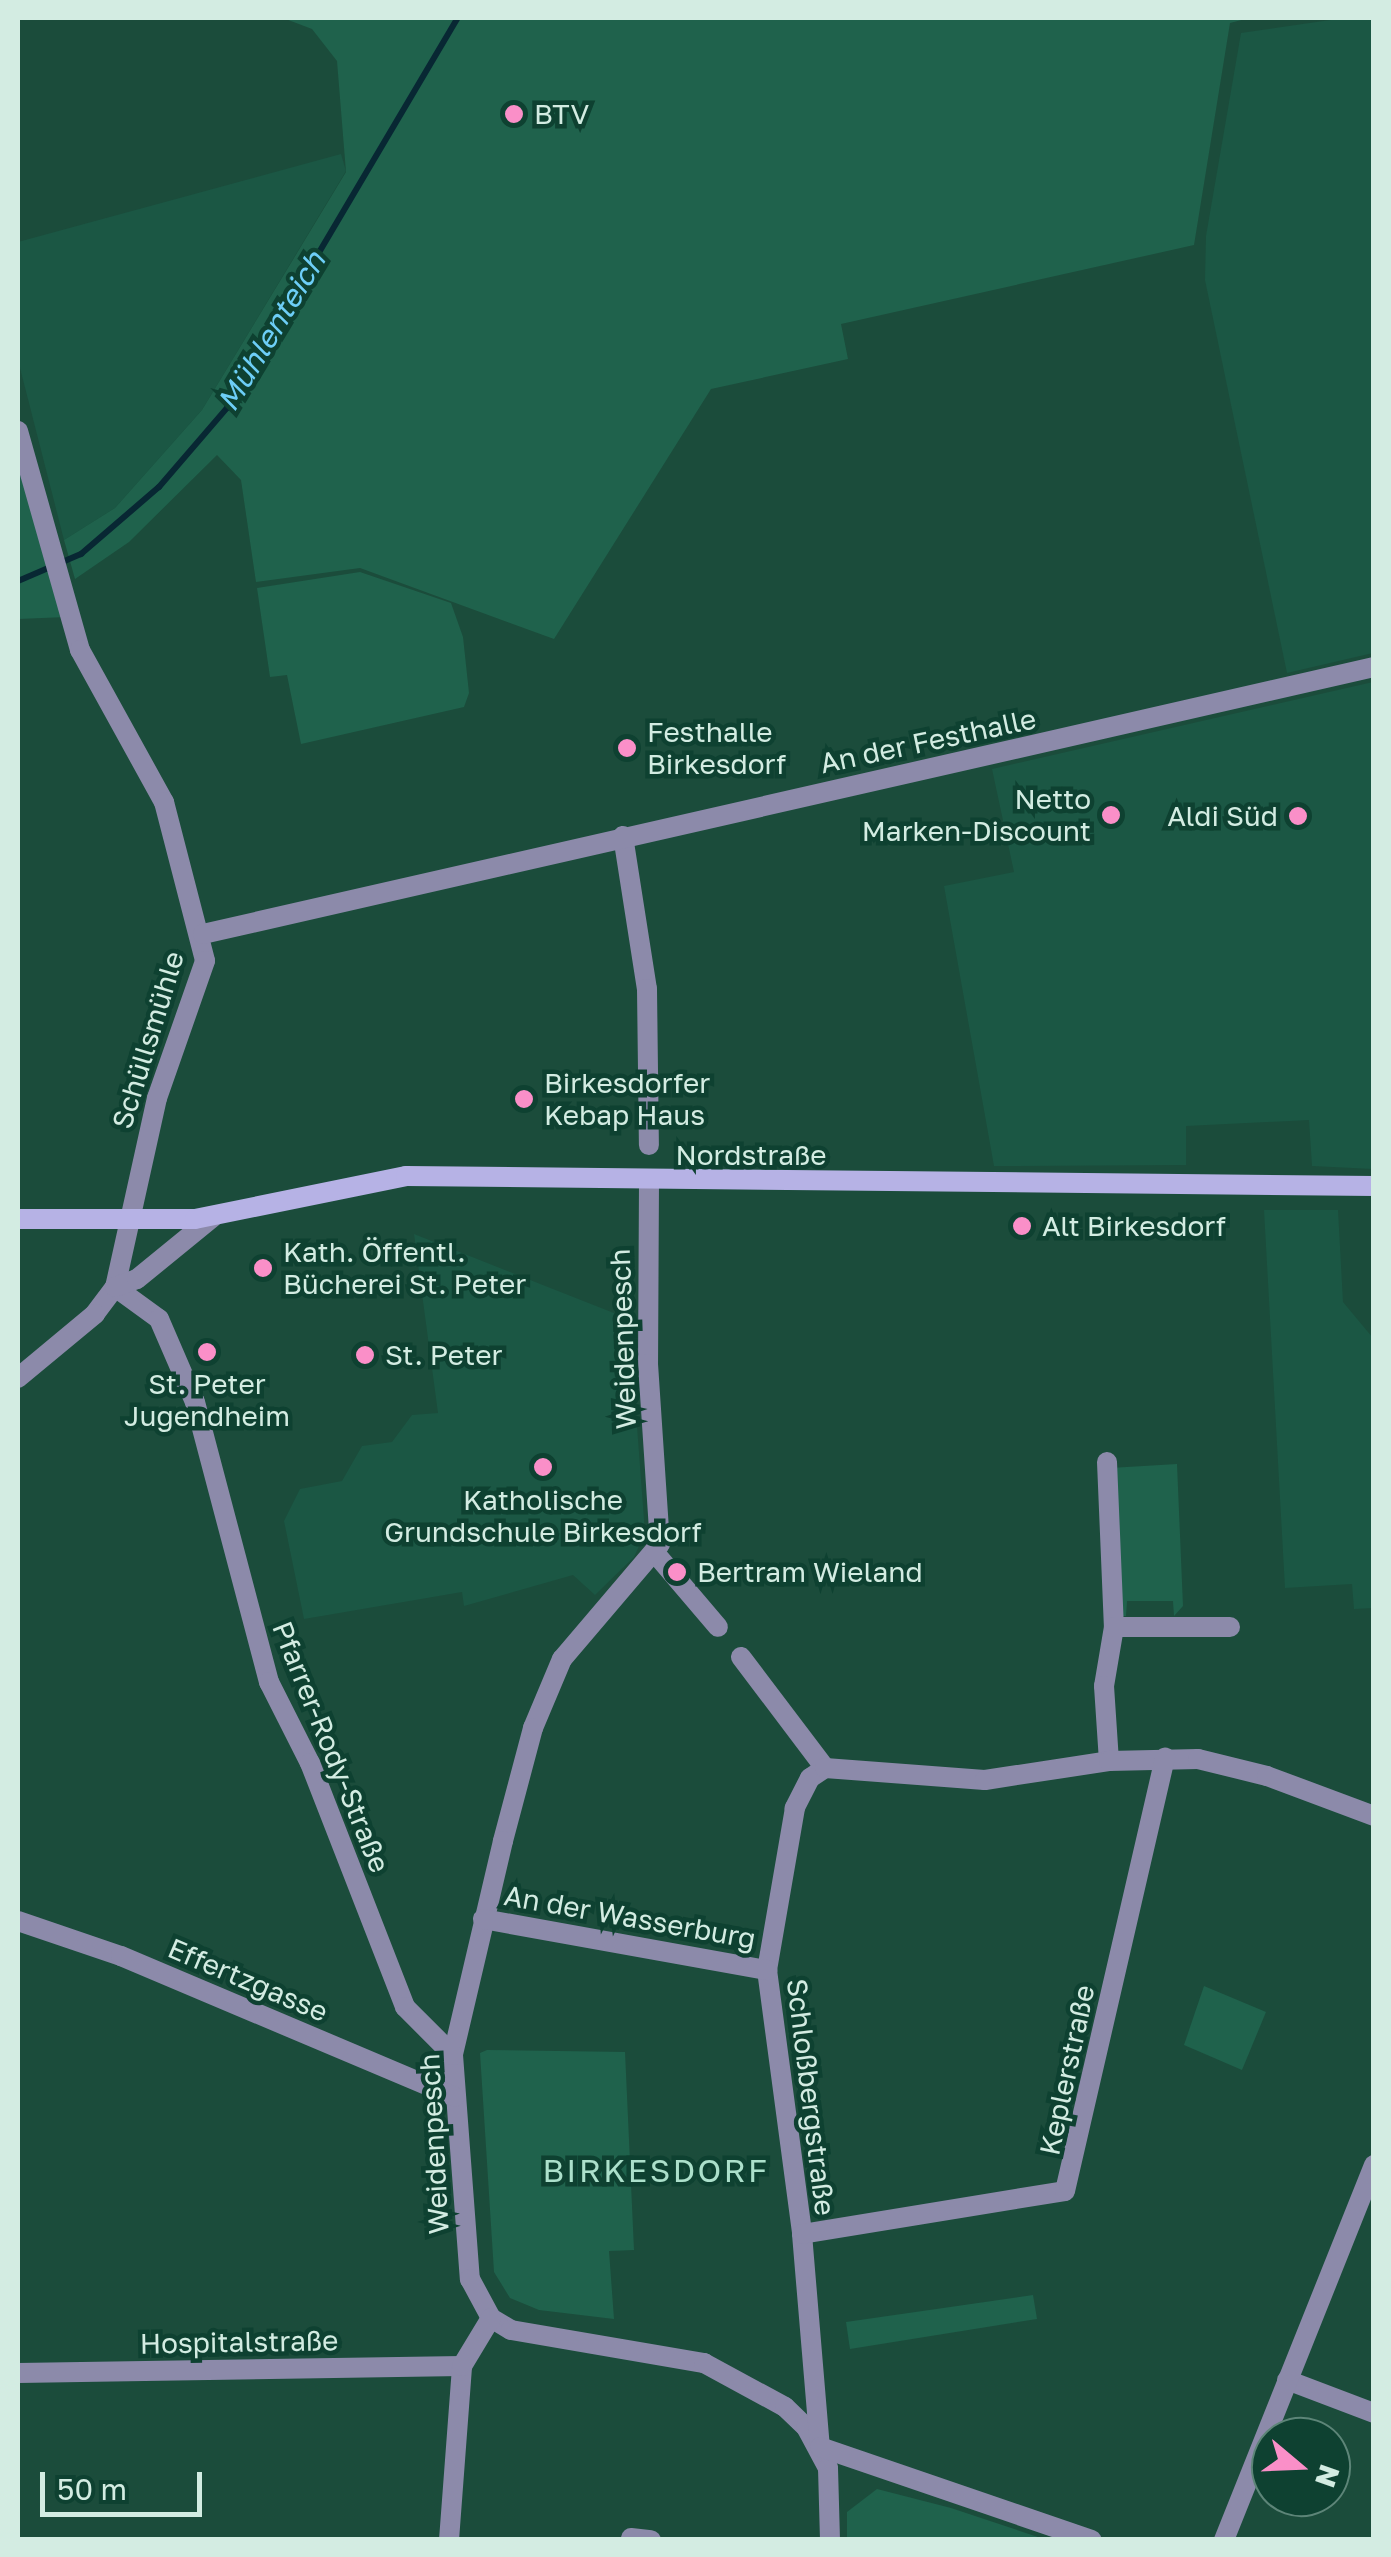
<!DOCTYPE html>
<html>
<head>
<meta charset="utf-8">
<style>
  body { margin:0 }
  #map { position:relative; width:1391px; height:2557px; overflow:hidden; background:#1b4c3b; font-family:"Golos Text",sans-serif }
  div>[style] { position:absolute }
  .built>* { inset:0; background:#1b5744 }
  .green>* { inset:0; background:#1f624c }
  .stream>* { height:6px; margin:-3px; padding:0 3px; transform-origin:3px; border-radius:3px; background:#082733 }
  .street>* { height:20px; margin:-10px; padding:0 10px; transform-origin:10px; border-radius:10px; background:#8c8aaa }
  .secondary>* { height:20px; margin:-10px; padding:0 10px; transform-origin:10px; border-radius:10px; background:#b6b2e5 }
  .dots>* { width:28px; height:28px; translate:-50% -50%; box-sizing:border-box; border:5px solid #0e4131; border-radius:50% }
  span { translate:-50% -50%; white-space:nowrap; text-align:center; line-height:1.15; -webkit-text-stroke:9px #0e4131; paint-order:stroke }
  .poi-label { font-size:28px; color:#d3ece2 }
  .left { translate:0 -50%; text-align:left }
  .right { translate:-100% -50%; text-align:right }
  .street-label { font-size:28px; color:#d3ece2 }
  .water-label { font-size:30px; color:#6dcef7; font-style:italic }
  .quarter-label { font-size:32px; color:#ace0cb; letter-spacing:2.5px }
  .frame { position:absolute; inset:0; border:20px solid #d3ece2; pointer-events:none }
  .north { position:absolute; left:1251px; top:2417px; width:100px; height:100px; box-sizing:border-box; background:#0e4131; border:2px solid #5d8578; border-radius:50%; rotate:109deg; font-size:28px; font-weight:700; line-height:40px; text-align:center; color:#d3ece2 }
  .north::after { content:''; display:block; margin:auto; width:35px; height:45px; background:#fa8fc8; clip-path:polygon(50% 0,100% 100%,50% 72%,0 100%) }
  .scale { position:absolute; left:40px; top:2472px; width:162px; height:45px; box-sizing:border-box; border:5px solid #d3ece2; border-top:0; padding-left:12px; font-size:30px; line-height:35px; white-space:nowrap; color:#d3ece2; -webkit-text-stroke:8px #0e4131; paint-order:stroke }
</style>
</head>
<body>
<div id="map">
  <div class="built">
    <i style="clip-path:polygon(1344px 18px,1374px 18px,1373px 653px,1287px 673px,1205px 280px,1206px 236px,1241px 33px)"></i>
    <i style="clip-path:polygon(341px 154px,346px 171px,202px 410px,115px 508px,64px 540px,18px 360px,18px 242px)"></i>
    <i style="clip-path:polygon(1373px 682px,1373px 1169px,1312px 1166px,1309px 1120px,1186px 1126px,1186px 1165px,994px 1166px,944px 886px,1014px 872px,992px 769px)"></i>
    <i style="clip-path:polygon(1264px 1210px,1338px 1210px,1343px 1302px,1373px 1338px,1373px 1608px,1354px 1609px,1352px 1584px,1285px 1588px)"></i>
    <i style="clip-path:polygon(414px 1234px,629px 1319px,645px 1533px,634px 1557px,595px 1595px,573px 1575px,464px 1606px,462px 1592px,304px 1619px,284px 1521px,300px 1489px,342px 1481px,362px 1446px,392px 1442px,412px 1415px,438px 1413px)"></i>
  </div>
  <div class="green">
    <i style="clip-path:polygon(283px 18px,1249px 18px,1230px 23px,1194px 245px,841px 324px,848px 359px,711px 389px,554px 639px,360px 568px,256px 582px,241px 480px,217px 455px,129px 542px,75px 579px,64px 540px,115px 508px,202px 410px,346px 172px,337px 61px,312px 29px)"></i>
    <i style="clip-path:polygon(18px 452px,66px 617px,18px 619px)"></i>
    <i style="clip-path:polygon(360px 572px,451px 603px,463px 637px,469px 693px,464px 707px,301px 744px,287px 675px,270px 677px,257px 588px)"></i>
    <i style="clip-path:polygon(1177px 1464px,1183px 1606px,1174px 1616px,1173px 1601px,1127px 1601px,1126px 1616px,1118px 1616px,1110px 1468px)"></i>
    <i style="clip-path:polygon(1204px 1986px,1266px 2012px,1242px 2070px,1184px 2045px)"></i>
    <i style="clip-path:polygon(487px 2050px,625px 2052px,634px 2250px,609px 2251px,614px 2319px,539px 2310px,510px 2298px,494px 2272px,480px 2053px)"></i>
    <i style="clip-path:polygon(1033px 2295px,1037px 2319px,850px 2349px,846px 2322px)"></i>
    <i style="clip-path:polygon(877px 2489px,951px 2508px,1044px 2539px,847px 2539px,847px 2512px)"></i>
  </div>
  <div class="stream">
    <i style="left:18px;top:581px;width:69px;rotate:-23.2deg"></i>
    <i style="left:81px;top:554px;width:103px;rotate:-40.7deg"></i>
    <i style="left:159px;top:487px;width:104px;rotate:-49.3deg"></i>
    <i style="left:227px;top:408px;width:453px;rotate:-59.4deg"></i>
  </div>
  <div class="street">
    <i style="left:18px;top:431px;width:228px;rotate:74.2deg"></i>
    <i style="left:80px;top:650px;width:174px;rotate:61.1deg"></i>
    <i style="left:164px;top:802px;width:164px;rotate:75.5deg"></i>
    <i style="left:205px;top:961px;width:145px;rotate:109.3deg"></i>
    <i style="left:157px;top:1098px;width:194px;rotate:102.5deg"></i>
    <i style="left:115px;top:1287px;width:34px;rotate:127deg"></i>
    <i style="left:95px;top:1314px;width:100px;rotate:140.3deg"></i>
    <i style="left:623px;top:836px;width:155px;rotate:81.1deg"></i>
    <i style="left:647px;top:989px;width:156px;rotate:89.3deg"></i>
    <i style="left:203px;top:934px;width:1201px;rotate:-12.84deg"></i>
    <i style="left:649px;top:1181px;width:183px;rotate:90.3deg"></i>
    <i style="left:648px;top:1364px;width:180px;rotate:86.2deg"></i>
    <i style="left:660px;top:1544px;width:151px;rotate:130.4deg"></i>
    <i style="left:562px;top:1659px;width:75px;rotate:112.8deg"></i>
    <i style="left:533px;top:1728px;width:117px;rotate:104.9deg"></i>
    <i style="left:503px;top:1841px;width:220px;rotate:103.2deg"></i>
    <i style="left:453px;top:2055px;width:225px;rotate:85.7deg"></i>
    <i style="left:470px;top:2279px;width:44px;rotate:61.7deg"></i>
    <i style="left:491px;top:2318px;width:23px;rotate:31deg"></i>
    <i style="left:511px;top:2330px;width:196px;rotate:9.7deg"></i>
    <i style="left:704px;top:2363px;width:92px;rotate:28.5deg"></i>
    <i style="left:785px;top:2407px;width:29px;rotate:44deg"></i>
    <i style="left:806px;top:2427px;width:47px;rotate:61.8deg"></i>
    <i style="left:828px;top:2468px;width:72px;rotate:88.4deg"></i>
    <i style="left:115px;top:1287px;width:54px;rotate:36deg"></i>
    <i style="left:159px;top:1319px;width:90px;rotate:66.6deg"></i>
    <i style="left:195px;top:1402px;width:290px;rotate:75.2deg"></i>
    <i style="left:269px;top:1682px;width:91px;rotate:63.2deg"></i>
    <i style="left:310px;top:1763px;width:262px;rotate:68.7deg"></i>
    <i style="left:405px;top:2007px;width:68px;rotate:45deg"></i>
    <i style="left:115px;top:1287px;width:23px;rotate:-20deg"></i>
    <i style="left:137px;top:1279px;width:98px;rotate:-39.2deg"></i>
    <i style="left:1107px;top:1462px;width:165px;rotate:87.6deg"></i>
    <i style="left:1114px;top:1627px;width:60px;rotate:99.6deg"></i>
    <i style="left:1104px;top:1686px;width:75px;rotate:86.2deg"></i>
    <i style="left:655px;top:1553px;width:97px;rotate:49.6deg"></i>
    <i style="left:1114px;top:1627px;width:116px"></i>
    <i style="left:741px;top:1657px;width:139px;rotate:52.9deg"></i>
    <i style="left:825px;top:1768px;width:18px;rotate:146deg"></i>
    <i style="left:810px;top:1778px;width:34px;rotate:117deg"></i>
    <i style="left:795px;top:1808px;width:164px;rotate:99.8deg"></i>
    <i style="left:767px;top:1970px;width:266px;rotate:82.4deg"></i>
    <i style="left:802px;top:2234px;width:214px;rotate:85.2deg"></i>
    <i style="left:820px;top:2447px;width:287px;rotate:18.9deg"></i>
    <i style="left:825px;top:1768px;width:160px;rotate:4.3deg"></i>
    <i style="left:985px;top:1780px;width:125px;rotate:-8.7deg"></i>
    <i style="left:1109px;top:1761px;width:89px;rotate:-1.3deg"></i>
    <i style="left:1198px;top:1759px;width:71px;rotate:13.8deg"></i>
    <i style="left:1267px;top:1776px;width:114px;rotate:20.5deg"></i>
    <i style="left:483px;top:1919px;width:289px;rotate:10.2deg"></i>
    <i style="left:18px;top:1921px;width:109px;rotate:18.8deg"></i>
    <i style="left:121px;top:1956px;width:362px;rotate:22.9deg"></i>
    <i style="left:802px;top:2234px;width:266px;rotate:-9.3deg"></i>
    <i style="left:1065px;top:2191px;width:445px;rotate:-77deg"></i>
    <i style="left:18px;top:2373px;width:444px;rotate:-0.9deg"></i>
    <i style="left:1287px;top:2380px;width:93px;rotate:20.8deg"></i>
    <i style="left:631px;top:2538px;width:20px;rotate:6deg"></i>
    <i style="left:449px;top:2540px;width:174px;rotate:-85.7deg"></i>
    <i style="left:462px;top:2366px;width:56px;rotate:-58.9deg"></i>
    <i style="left:1224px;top:2540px;width:404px;rotate:-68.2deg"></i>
  </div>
  <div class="secondary">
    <i style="left:18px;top:1219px;width:177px"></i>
    <i style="left:195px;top:1219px;width:215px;rotate:-11.5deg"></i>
    <i style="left:406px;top:1176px;width:968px;rotate:0.59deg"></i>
  </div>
  <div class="dots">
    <i style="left:514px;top:114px;background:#fa8fc8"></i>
    <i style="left:627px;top:748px;background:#fa8fc8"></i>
    <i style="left:1111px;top:815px;background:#fa8fc8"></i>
    <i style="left:1298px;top:816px;background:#fa8fc8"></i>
    <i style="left:524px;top:1099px;background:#fa8fc8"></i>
    <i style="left:1022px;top:1226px;background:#fa8fc8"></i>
    <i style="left:263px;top:1268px;background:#fa8fc8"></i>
    <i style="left:207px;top:1352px;background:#fa8fc8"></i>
    <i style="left:365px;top:1355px;background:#fa8fc8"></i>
    <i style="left:543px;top:1467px;background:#fa8fc8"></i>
    <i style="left:677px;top:1572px;background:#fa8fc8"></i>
  </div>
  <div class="poi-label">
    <span class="left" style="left:534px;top:114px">BTV</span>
    <span class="left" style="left:647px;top:748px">Festhalle<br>Birkesdorf</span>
    <span class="right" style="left:1091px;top:815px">Netto<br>Marken-Discount</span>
    <span class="right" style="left:1278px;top:816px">Aldi Süd</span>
    <span class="left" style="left:544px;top:1099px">Birkesdorfer<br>Kebap Haus</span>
    <span class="left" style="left:1042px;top:1226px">Alt Birkesdorf</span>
    <span class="left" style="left:283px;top:1268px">Kath. Öffentl.<br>Bücherei St. Peter</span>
    <span class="left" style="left:385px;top:1355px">St. Peter</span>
    <span style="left:207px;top:1400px">St. Peter<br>Jugendheim</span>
    <span style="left:543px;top:1516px">Katholische<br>Grundschule Birkesdorf</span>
    <span class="left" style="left:697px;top:1572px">Bertram Wieland</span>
  </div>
  <div class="street-label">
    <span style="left:928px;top:741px;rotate:-12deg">An der Festhalle</span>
    <span style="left:148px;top:1040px;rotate:-73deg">Schüllsmühle</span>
    <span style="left:751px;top:1155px">Nordstraße</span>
    <span style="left:623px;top:1339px;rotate:-92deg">Weidenpesch</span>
    <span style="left:331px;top:1747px;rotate:68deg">Pfarrer-Rody-Straße</span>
    <span style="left:630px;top:1917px;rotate:10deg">An der Wasserburg</span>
    <span style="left:248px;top:1980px;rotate:23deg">Effertzgasse</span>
    <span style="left:1067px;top:2070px;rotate:-78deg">Keplerstraße</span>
    <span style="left:811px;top:2097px;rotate:83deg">Schloßbergstraße</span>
    <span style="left:434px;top:2144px;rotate:-93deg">Weidenpesch</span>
    <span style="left:239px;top:2342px;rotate:-1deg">Hospitalstraße</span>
  </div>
  <div class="water-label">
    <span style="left:271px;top:331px;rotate:-59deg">Mühlenteich</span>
  </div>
  <div class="quarter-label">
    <span style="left:656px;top:2170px">BIRKESDORF</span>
  </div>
  <div class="frame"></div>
  <div class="north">N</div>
  <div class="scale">50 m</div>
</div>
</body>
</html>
